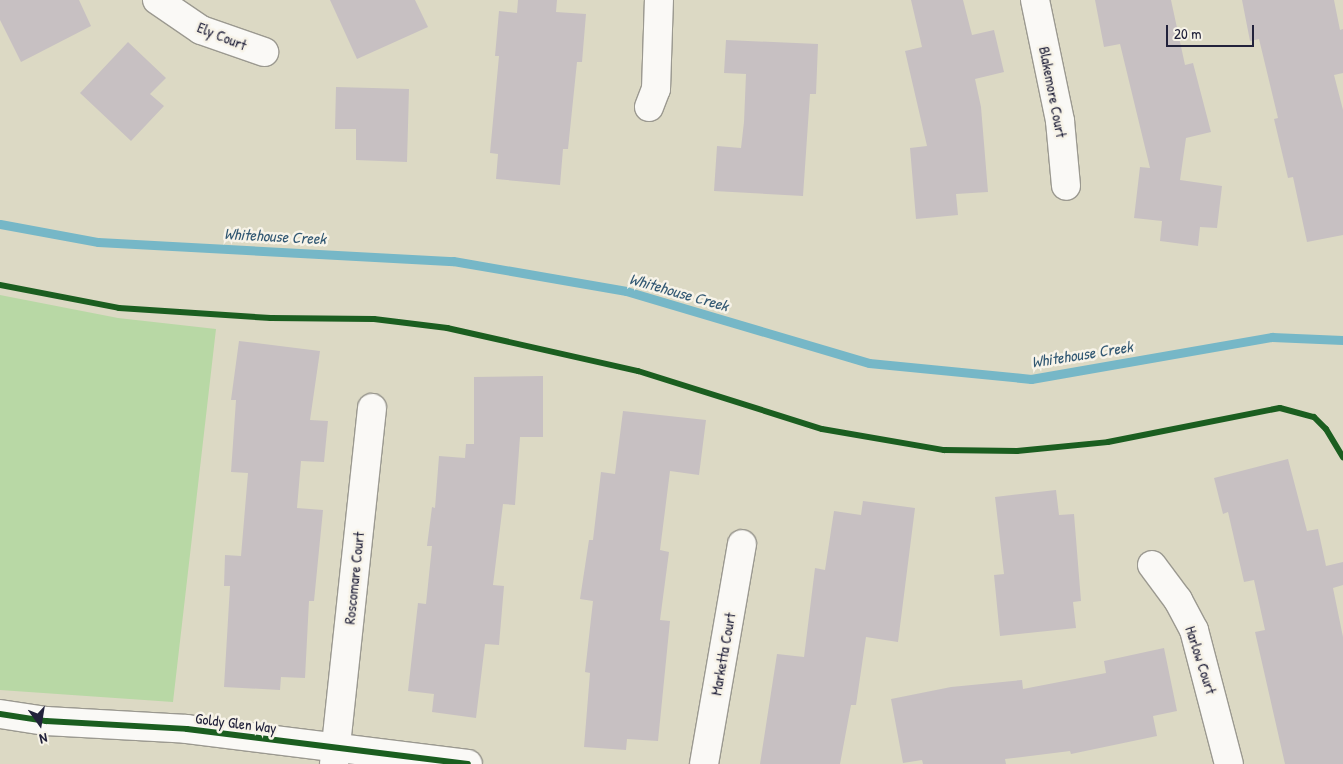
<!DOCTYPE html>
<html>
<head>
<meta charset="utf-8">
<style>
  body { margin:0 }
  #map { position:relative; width:1343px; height:764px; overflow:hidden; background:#dcd9c4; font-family:"Patrick Hand",sans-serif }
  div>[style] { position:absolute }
  .green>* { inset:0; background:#b8d8a5 }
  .stream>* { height:9px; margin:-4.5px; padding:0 4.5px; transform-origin:4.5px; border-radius:4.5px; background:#76b7c7 }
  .building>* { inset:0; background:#c7c0c2 }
  .roads { filter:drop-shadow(1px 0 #9b9990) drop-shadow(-1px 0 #9b9990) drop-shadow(0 1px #9b9990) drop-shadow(0 -1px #9b9990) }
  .street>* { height:28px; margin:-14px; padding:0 14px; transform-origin:14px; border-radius:14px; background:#faf9f6 }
  .cycleway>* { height:6px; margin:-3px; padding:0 3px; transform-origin:3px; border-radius:3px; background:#1b5e20 }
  span { translate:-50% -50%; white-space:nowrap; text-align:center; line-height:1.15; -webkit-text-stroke:5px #f7f3e8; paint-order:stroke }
  .street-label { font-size:15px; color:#22223b }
  .water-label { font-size:16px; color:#325873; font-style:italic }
  .north { position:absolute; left:15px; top:699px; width:50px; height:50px; -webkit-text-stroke:4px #f7f3e8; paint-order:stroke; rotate:167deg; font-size:14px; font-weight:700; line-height:20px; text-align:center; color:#22223b }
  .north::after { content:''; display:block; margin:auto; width:18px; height:22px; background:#22223b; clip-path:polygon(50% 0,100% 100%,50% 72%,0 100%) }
  .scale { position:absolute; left:1166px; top:25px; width:88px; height:22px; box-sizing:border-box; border:2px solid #22223b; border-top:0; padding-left:6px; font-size:15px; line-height:18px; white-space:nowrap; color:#22223b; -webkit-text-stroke:4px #f7f3e8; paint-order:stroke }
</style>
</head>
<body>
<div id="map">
  <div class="green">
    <i style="clip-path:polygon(0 295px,118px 318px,216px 329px,173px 702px,0 690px)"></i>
  </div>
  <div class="stream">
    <i style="left:0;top:224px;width:100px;rotate:10.4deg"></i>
    <i style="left:98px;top:242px;width:356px;rotate:3.1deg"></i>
    <i style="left:453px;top:261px;width:176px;rotate:9.8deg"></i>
    <i style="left:626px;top:291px;width:253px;rotate:16.5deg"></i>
    <i style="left:869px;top:363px;width:163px;rotate:5.6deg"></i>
    <i style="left:1031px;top:379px;width:245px;rotate:-9.9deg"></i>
    <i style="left:1272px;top:337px;width:71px;rotate:2.4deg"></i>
  </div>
  <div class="building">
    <i style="clip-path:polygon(0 0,79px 0,91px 26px,21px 62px,0 20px)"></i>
    <i style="clip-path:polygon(330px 0,415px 0,428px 27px,357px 59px)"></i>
    <i style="clip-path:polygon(518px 0,557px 0,556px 12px,586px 14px,582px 62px,577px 62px,568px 149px,563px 149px,560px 185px,496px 179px,498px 154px,490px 153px,499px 56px,495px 56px,499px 11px,517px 13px)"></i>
    <i style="clip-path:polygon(911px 0,963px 0,972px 35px,994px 30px,1004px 72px,975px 79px,981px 107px,988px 192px,956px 194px,958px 215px,916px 219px,910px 148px,927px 146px,905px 51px,922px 47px)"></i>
    <i style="clip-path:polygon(1095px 0,1171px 0,1185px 65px,1193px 63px,1211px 132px,1186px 138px,1180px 180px,1222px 186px,1217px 228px,1200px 227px,1198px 246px,1160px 241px,1162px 221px,1134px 218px,1140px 167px,1150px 168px,1120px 44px,1104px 47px)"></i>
    <i style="clip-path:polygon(1242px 0,1334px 0,1340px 30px,1343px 29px,1343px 73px,1334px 75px,1343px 110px,1343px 235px,1307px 242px,1293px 177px,1288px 178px,1274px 119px,1278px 118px,1259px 39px,1250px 41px)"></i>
    <i style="clip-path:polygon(726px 40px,818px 44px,816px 94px,810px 94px,803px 196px,714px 191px,717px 146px,741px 148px,744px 122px,746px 74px,724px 73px)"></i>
    <i style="clip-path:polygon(128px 42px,166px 78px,150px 94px,164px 106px,131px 141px,80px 93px)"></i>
    <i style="clip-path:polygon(336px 87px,409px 89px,407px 162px,356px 160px,356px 129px,335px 129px)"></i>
    <i style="clip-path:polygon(239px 341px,320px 351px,310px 420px,328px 421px,324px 462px,301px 461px,297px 508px,323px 510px,314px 601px,309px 601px,305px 678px,281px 677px,280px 690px,224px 687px,230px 586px,224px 586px,225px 555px,241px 556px,248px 473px,231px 472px,236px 400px,231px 400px)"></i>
    <i style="clip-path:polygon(543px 376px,543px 437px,520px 437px,515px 505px,503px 504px,493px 585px,504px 586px,499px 645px,485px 644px,476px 718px,432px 712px,434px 694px,408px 691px,418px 603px,426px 604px,432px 546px,427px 546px,432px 507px,435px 508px,439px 456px,465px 458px,466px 444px,474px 444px,474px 377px)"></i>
    <i style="clip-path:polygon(623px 411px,706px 420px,699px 475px,670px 471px,660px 550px,669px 552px,660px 620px,670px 621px,658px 741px,627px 739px,626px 750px,584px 747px,590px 673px,585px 672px,593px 601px,580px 599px,589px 540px,593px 540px,601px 472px,615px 474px)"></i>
    <i style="clip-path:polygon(1288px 459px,1307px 531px,1318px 529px,1326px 566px,1343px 562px,1343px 585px,1333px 588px,1343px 637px,1343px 764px,1285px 764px,1255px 632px,1265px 630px,1254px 580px,1244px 582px,1228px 512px,1223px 514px,1214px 478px)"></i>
    <i style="clip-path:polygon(1056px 490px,1059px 515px,1074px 514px,1081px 601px,1073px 602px,1076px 628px,1000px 636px,994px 575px,1004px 574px,995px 497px)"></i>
    <i style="clip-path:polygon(863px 501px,915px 508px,898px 642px,866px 637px,856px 705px,851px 705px,840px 764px,760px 764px,777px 654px,804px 657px,815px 568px,825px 570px,834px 511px,861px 515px)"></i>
    <i style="clip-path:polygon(1164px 648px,1177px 711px,1153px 716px,1157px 736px,1071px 754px,1070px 751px,1005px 759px,1006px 764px,923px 764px,922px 760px,903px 763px,891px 699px,951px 687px,1022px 680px,1023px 689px,1106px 673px,1104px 661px)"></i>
  </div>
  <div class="roads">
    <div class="street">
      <i style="left:157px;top:0;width:53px;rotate:34.3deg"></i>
      <i style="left:201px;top:30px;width:67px;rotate:19.2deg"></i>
      <i style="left:1035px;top:0;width:124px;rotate:78.3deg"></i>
      <i style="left:1060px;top:121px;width:65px;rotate:84.7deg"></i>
      <i style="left:649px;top:107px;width:19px;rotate:-69deg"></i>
      <i style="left:656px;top:89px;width:89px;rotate:-88.1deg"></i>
      <i style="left:1152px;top:565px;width:44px;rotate:53.4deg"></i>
      <i style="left:1178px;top:600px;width:34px;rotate:62deg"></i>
      <i style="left:1194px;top:630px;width:138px;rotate:75.4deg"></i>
      <i style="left:0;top:714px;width:47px;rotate:8.7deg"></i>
      <i style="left:46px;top:721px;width:141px;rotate:3.2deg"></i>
      <i style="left:187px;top:729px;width:283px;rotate:7.1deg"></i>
      <i style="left:334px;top:764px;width:358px;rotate:-83.9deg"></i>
      <i style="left:704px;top:764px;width:223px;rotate:-80.2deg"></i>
    </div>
  </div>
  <div class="cycleway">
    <i style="left:0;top:285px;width:121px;rotate:10.9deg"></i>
    <i style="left:119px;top:308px;width:152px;rotate:3.8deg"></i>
    <i style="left:271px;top:318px;width:103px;rotate:0.6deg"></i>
    <i style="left:374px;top:319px;width:74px;rotate:7deg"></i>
    <i style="left:447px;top:328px;width:196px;rotate:12.7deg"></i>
    <i style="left:638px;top:371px;width:193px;rotate:17.5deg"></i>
    <i style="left:822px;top:429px;width:124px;rotate:9.8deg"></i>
    <i style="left:944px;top:450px;width:73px;rotate:0.8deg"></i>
    <i style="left:1017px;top:451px;width:91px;rotate:-5.6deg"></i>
    <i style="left:1108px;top:442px;width:175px;rotate:-11.2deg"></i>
    <i style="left:1280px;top:408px;width:35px;rotate:15deg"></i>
    <i style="left:1314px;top:417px;width:17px;rotate:45deg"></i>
    <i style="left:1326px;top:429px;width:33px;rotate:59deg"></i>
    <i style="left:0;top:714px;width:47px;rotate:8.7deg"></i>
    <i style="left:46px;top:721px;width:141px;rotate:3.2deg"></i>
    <i style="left:187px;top:729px;width:283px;rotate:7.1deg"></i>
  </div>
  <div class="street-label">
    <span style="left:222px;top:36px;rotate:22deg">Ely Court</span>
    <span style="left:1053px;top:92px;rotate:79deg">Blakemore Court</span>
    <span style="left:354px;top:578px;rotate:-84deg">Roscomare Court</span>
    <span style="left:723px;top:654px;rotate:-80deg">Marketta Court</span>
    <span style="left:1201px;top:660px;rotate:72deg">Harlow Court</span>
    <span style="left:236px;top:723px;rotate:7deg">Goldy Glen Way</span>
  </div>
  <div class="water-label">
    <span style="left:275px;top:236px;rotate:3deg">Whitehouse Creek</span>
    <span style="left:679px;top:292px;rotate:16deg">Whitehouse Creek</span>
    <span style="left:1082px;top:354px;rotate:-9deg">Whitehouse Creek</span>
  </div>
  <div class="north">N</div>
  <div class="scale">20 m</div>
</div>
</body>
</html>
